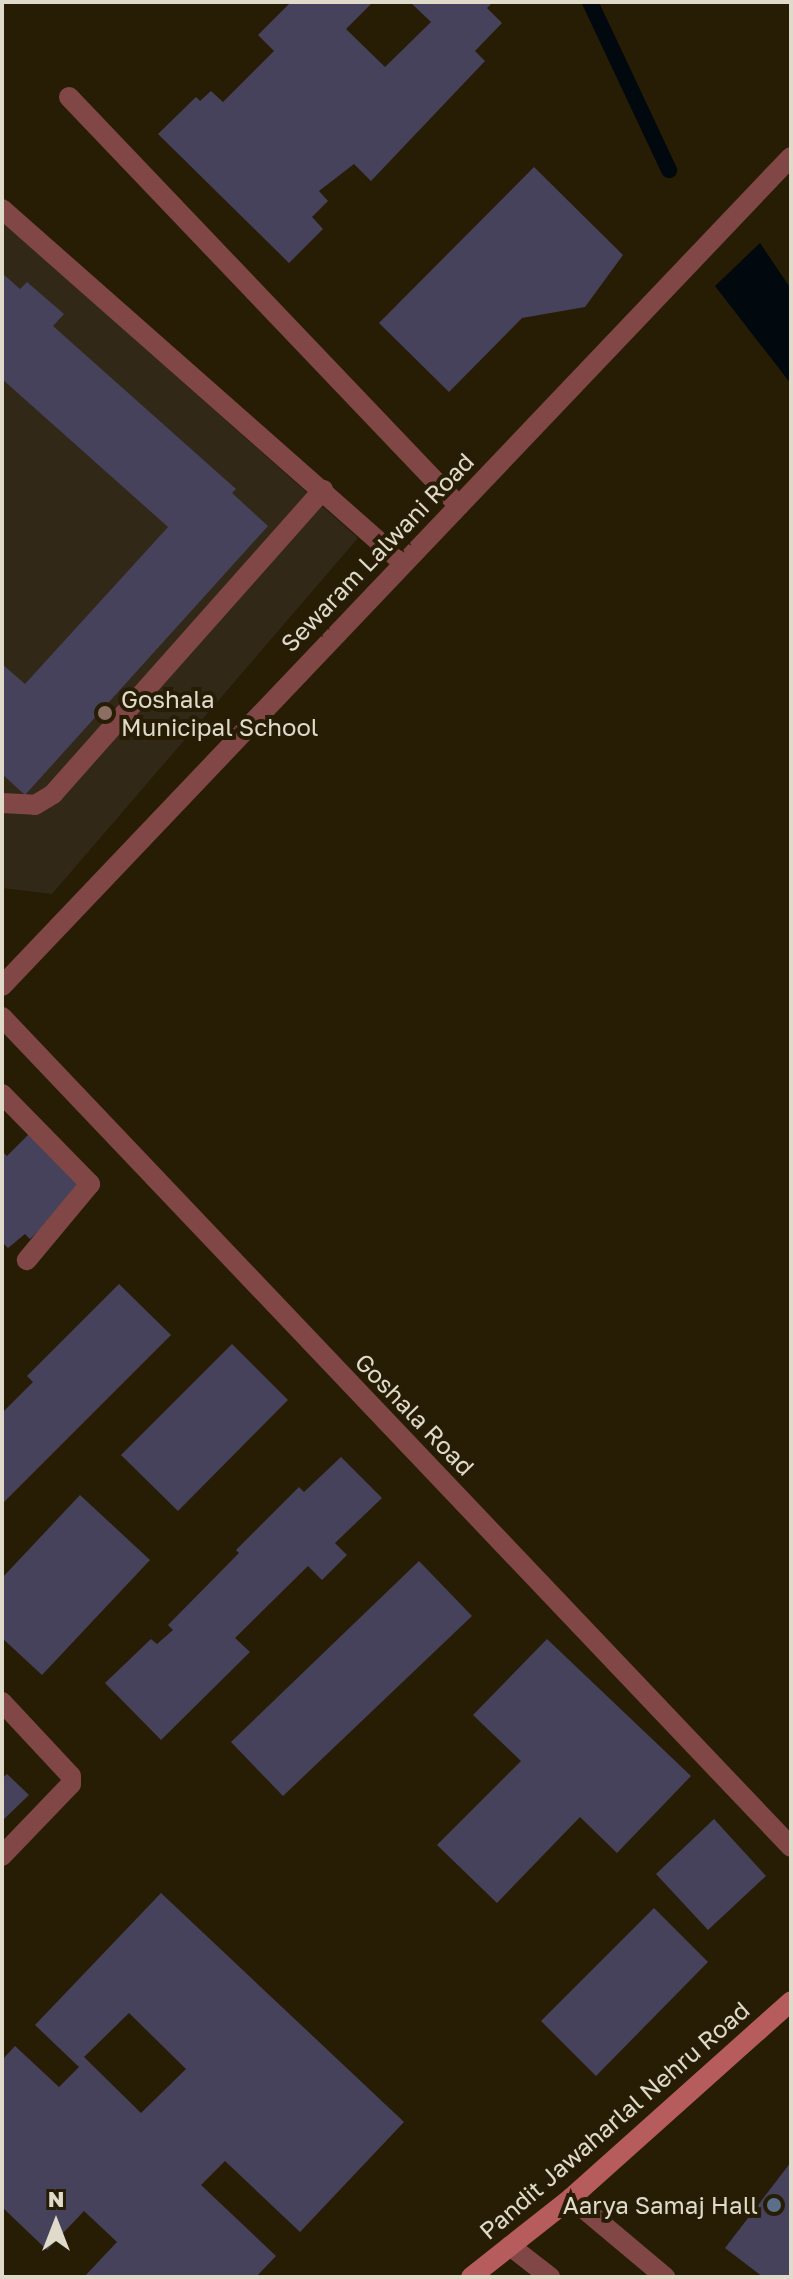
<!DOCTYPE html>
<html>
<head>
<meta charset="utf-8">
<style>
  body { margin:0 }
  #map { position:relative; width:793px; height:2279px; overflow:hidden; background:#261d04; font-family:"Golos Text",sans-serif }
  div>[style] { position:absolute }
  .education>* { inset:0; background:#312818 }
  .water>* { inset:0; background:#01080e }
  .stream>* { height:16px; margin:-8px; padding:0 8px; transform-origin:8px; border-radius:8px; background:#01080e }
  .building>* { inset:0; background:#46425b }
  .lane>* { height:20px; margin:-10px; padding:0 10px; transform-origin:10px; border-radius:10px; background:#804746 }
  .street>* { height:20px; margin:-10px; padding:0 10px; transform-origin:10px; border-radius:10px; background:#804746 }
  .secondary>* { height:20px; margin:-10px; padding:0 10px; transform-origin:10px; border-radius:10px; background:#b65c5c }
  .dots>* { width:22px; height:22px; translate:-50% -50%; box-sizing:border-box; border:4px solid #261d04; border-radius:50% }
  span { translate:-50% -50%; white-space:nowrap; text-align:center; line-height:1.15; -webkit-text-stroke:8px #261d04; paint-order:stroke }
  .street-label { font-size:24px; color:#e0dacb }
  .poi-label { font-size:24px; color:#e0dacb }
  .left { translate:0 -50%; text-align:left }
  .right { translate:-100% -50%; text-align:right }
  .frame { position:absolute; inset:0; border:4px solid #e0dacb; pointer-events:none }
  .north { position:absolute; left:16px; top:2183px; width:80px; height:80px; -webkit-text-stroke:6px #261d04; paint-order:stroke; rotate:0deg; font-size:22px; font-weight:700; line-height:32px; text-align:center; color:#e0dacb }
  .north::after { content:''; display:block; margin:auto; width:28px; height:36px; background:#e0dacb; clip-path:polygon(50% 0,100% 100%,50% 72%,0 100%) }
</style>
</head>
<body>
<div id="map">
  <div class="education">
    <i style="clip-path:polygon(2px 221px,358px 538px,52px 894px,2px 888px)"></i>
  </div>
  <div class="water">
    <i style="clip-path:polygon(760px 243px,791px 289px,791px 384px,715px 286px)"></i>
  </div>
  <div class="stream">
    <i style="left:590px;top:2px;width:186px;rotate:64.8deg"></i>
  </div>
  <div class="building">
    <i style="clip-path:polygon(291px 2px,373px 2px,346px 29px,385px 67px,431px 22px,410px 2px,493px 2px,487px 8px,502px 23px,475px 51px,485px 61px,371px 181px,354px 164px,319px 191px,328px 201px,312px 217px,323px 229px,289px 263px,158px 134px,196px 97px,200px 101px,211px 91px,223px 102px,274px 51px,258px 35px)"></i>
    <i style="clip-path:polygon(534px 167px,623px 255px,585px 307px,522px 318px,449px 392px,379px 323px)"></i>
    <i style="clip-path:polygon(2px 273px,20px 289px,27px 282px,64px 314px,53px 326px,236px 489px,232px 493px,268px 526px,25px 795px,2px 774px,2px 664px,25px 684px,168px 527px,2px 379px)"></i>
    <i style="clip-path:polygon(30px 1133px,83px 1188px,30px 1239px,25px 1234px,8px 1248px,2px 1242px,2px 1151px,7px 1156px)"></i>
    <i style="clip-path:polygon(119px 1284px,171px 1335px,2px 1504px,2px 1413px,33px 1382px,27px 1376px)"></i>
    <i style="clip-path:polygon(232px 1344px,288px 1400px,178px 1511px,121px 1455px)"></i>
    <i style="clip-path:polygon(341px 1457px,382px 1498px,335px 1543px,347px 1555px,322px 1580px,308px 1566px,235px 1638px,250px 1652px,161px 1740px,105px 1683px,151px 1639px,157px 1644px,173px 1630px,168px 1625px,239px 1553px,236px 1550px,299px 1487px,304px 1492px)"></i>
    <i style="clip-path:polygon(80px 1495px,150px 1560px,42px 1675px,2px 1638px,2px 1578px)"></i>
    <i style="clip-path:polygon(419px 1561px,472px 1616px,283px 1796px,231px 1742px)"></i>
    <i style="clip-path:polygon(547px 1639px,691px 1776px,617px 1853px,580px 1817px,497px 1903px,437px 1845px,521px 1761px,473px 1715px)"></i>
    <i style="clip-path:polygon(7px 1774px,29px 1795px,2px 1821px,2px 1778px)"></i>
    <i style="clip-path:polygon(714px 1819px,766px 1876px,708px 1930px,656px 1874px)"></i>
    <i style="clip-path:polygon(evenodd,161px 1893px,404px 2122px,300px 2232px,225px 2161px,201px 2185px,276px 2256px,256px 2277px,84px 2277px,117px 2242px,84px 2211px,47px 2250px,2px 2207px,2px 2060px,15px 2046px,59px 2087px,79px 2067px,35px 2025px,161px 1893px,129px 2013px,186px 2069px,141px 2113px,84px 2057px,129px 2013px)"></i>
    <i style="clip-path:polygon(654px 1908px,708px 1962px,596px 2076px,541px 2021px)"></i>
    <i style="clip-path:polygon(791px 2162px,791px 2277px,763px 2277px,725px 2248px)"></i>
  </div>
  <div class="lane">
    <i style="left:2px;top:209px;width:532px;rotate:41.42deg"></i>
    <i style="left:2px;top:803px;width:33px;rotate:3deg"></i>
    <i style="left:35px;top:805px;width:21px;rotate:-31deg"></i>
    <i style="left:53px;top:794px;width:407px;rotate:-48.4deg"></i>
  </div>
  <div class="street">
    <i style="left:69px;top:97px;width:565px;rotate:46.36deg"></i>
    <i style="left:2px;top:986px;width:1144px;rotate:-46.42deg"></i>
    <i style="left:2px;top:1017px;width:1145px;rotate:46.45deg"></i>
    <i style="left:2px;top:1094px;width:126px;rotate:45.6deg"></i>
    <i style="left:90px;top:1184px;width:99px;rotate:129.7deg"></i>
    <i style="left:2px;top:1702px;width:101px;rotate:47deg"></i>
    <i style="left:71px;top:1776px;width:8px;rotate:90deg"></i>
    <i style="left:71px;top:1784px;width:100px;rotate:133.8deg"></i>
    <i style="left:571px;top:2198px;width:123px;rotate:40deg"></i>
    <i style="left:510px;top:2246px;width:51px;rotate:37.8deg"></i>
  </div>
  <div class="secondary">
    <i style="left:471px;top:2277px;width:127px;rotate:-38.3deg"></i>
    <i style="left:571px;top:2198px;width:295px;rotate:-41.8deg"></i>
  </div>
  <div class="dots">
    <i style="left:105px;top:713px;background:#8d6e63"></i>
    <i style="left:774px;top:2205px;background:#5c6f8a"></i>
  </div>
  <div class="street-label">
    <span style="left:377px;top:552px;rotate:-46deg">Sewaram Lalwani Road</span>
    <span style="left:415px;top:1414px;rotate:46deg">Goshala Road</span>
    <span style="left:614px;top:2120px;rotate:-41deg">Pandit Jawaharlal Nehru Road</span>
  </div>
  <div class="poi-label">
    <span class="left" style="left:121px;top:713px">Goshala<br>Municipal School</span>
    <span class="right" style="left:758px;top:2205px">Aarya Samaj Hall</span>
  </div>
  <div class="frame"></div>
  <div class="north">N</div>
</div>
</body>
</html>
